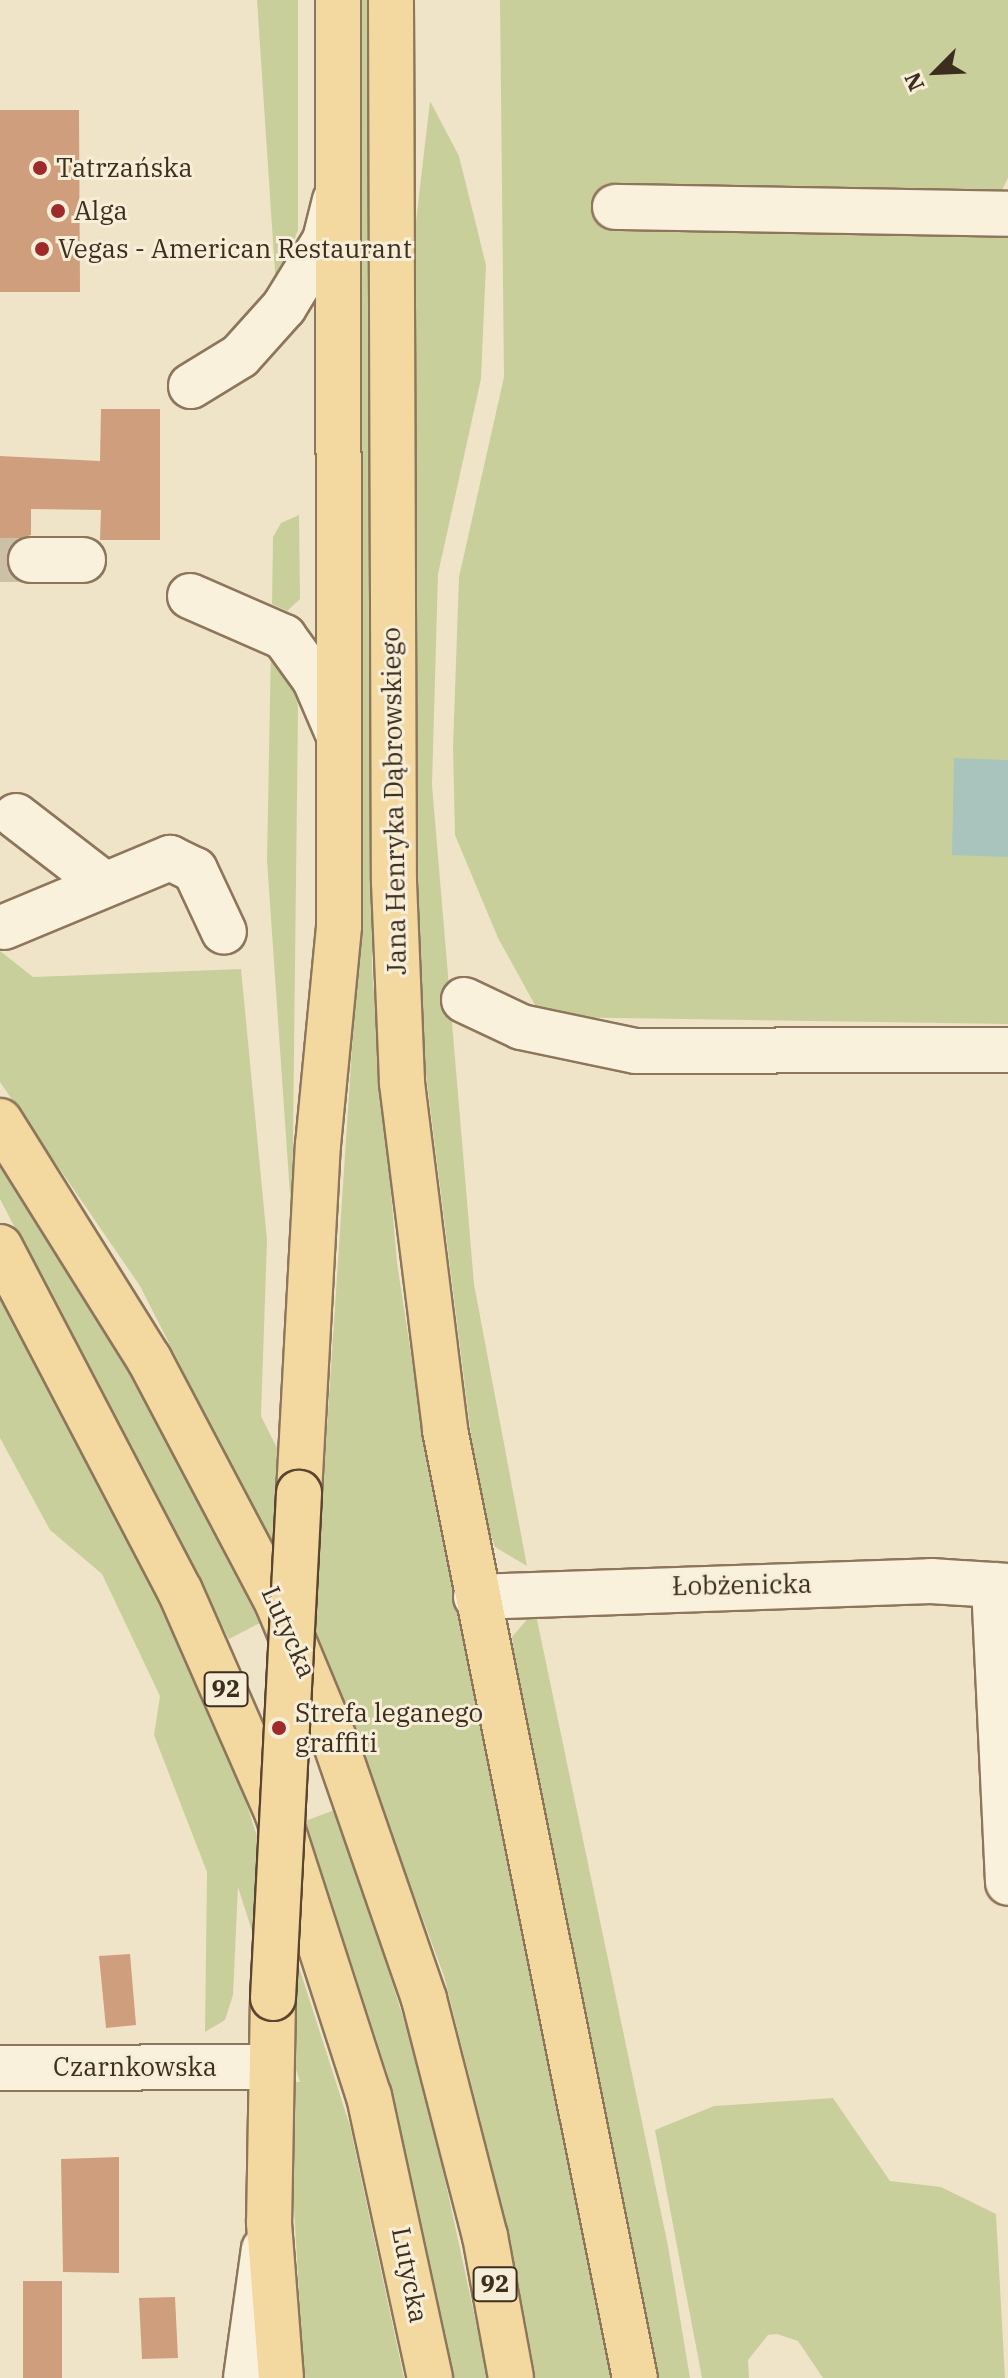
<!DOCTYPE html>
<html>
<head>
<meta charset="utf-8">
<style>
  body { margin:0 }
  #map { position:relative; width:1008px; height:2378px; overflow:hidden; background:#f0e4c8; font-family:"IBM Plex Serif",serif }
  div>[style] { position:absolute }
  .green>* { inset:0; background:#c9cf9b }
  .water>* { inset:0; background:#a9c4bc }
  .building>* { inset:0; background:#cf9f7d }
  .minor-tunnel>* { height:44px; margin-top:-22px; transform-origin:0; background:repeating-linear-gradient(90deg,#ccc0a6 0 44px,transparent 0 66px) }
  .roads { filter:drop-shadow(2px 0 #8d765c) drop-shadow(-2px 0 #8d765c) drop-shadow(0 2px #8d765c) drop-shadow(0 -2px #8d765c) }
  .minor>* { height:44px; margin:-22px; padding:0 22px; transform-origin:22px; border-radius:22px; background:#faf1dc }
  .major>* { height:44px; margin:-22px; padding:0 22px; transform-origin:22px; border-radius:22px; background:#f3d9a0 }
  .bridges { filter:drop-shadow(2px 0 #5b4430) drop-shadow(-2px 0 #5b4430) drop-shadow(0 2px #5b4430) drop-shadow(0 -2px #5b4430) }
  .major-bridge>* { height:44px; margin:-22px; padding:0 22px; transform-origin:22px; border-radius:22px; background:#f3d9a0 }
  .dots>* { width:22px; height:22px; translate:-50% -50%; box-sizing:border-box; border:4px solid #f7eed8; border-radius:50% }
  span { translate:-50% -50%; white-space:nowrap; text-align:center; line-height:1.15; -webkit-text-stroke:6px #f7eed8; paint-order:stroke }
  .shield-label span { padding:2px 6px; background:#f7eed8; border:2px solid; border-radius:6px; -webkit-text-stroke-width:0 }
  .shield-label { font-size:24px; color:#3d2e20; font-weight:700 }
  .poi-label { font-size:26px; color:#3d2e20 }
  .left { translate:0 -50%; text-align:left }
  .street-label { font-size:26px; color:#3d2e20 }
  .north { position:absolute; left:896px; top:32px; width:80px; height:80px; -webkit-text-stroke:6px #f7eed8; paint-order:stroke; rotate:246deg; font-size:22px; font-weight:700; line-height:32px; text-align:center; color:#3d2e20 }
  .north::after { content:''; display:block; margin:auto; width:28px; height:36px; background:#3d2e20; clip-path:polygon(50% 0,100% 100%,50% 72%,0 100%) }
</style>
</head>
<body>
<div id="map">
  <div class="green">
    <i style="clip-path:polygon(257px 0,298px 0,298px 230px,276px 287px)"></i>
    <i style="clip-path:polygon(359px 0,370px 0,372px 970px,397px 1263px,432px 1490px,614px 2378px,536px 2378px,505px 2218px,444px 1976px,320px 1641px,140px 1286px,0 1082px,0 951px,33px 977px,241px 969px,267px 1240px,261px 1416px,320px 1534px,362px 897px)"></i>
    <i style="clip-path:polygon(500px 0,1008px 0,1008px 178px,1002px 190px,755px 195px,1008px 228px,1008px 1024px,551px 1017px,535px 1005px,498px 938px,455px 835px,453px 747px,459px 577px,504px 377px)"></i>
    <i style="clip-path:polygon(430px 101px,459px 156px,486px 265px,481px 379px,438px 574px,432px 785px,474px 1284px,527px 1566px,495px 1547px,479px 1499px,419px 1018px,413px 247px)"></i>
    <i style="clip-path:polygon(299px 515px,300px 599px,287px 611px,272px 604px,273px 537px,281px 523px)"></i>
    <i style="clip-path:polygon(271px 647px,297px 689px,298px 711px,292px 1224px,267px 860px)"></i>
    <i style="clip-path:polygon(0 1161px,96px 1307px,260px 1623px,229px 1639px,0 1199px)"></i>
    <i style="clip-path:polygon(0 1296px,155px 1591px,245px 1799px,350px 2126px,404px 2378px,304px 2378px,293px 2191px,293px 2082px,300px 2082px,238px 1887px,233px 1995px,225px 2020px,205px 2032px,207px 1872px,154px 1735px,160px 1696px,102px 1574px,50px 1530px,0 1438px)"></i>
    <i style="clip-path:polygon(535px 1610px,668px 2246px,690px 2378px,659px 2378px,517px 1676px,512px 1637px)"></i>
    <i style="clip-path:polygon(337px 1809px,424px 2083px,488px 2378px,453px 2378px,388px 2075px,305px 1821px)"></i>
    <i style="clip-path:polygon(833px 2098px,890px 2181px,941px 2187px,996px 2214px,1005px 2378px,823px 2378px,798px 2341px,777px 2334px,768px 2335px,748px 2360px,749px 2378px,702px 2378px,655px 2130px,714px 2106px)"></i>
  </div>
  <div class="water">
    <i style="clip-path:polygon(954px 758px,1008px 760px,1008px 857px,952px 855px)"></i>
  </div>
  <div class="building">
    <i style="clip-path:polygon(0 110px,79px 110px,80px 292px,0 292px)"></i>
    <i style="clip-path:polygon(101px 409px,160px 409px,160px 540px,100px 540px,101px 510px,31px 509px,31px 535px,18px 539px,6px 559px,14px 577px,0 577px,0 456px,100px 461px)"></i>
    <i style="clip-path:polygon(130px 1954px,136px 2025px,106px 2028px,99px 1956px)"></i>
    <i style="clip-path:polygon(119px 2157px,119px 2273px,63px 2272px,61px 2159px)"></i>
    <i style="clip-path:polygon(23px 2281px,62px 2281px,62px 2378px,23px 2378px)"></i>
    <i style="clip-path:polygon(175px 2297px,178px 2358px,142px 2359px,139px 2298px)"></i>
  </div>
  <div class="minor-tunnel">
    <i style="left:0;top:560px;width:31px"></i>
  </div>
  <div class="roads">
    <div class="minor">
      <i style="left:615px;top:207px;width:393px;rotate:1deg"></i>
      <i style="left:191px;top:386px;width:57px;rotate:-31.5deg"></i>
      <i style="left:240px;top:356px;width:66px;rotate:-48.1deg"></i>
      <i style="left:284px;top:307px;width:79px;rotate:-58.5deg"></i>
      <i style="left:325px;top:240px;width:41px;rotate:-76deg"></i>
      <i style="left:31px;top:560px;width:52px"></i>
      <i style="left:190px;top:596px;width:103px;rotate:23.6deg"></i>
      <i style="left:284px;top:637px;width:53px;rotate:54.2deg"></i>
      <i style="left:315px;top:680px;width:61px;rotate:66.8deg"></i>
      <i style="left:16px;top:816px;width:110px;rotate:37.6deg"></i>
      <i style="left:4px;top:927px;width:180px;rotate:-22.6deg"></i>
      <i style="left:170px;top:858px;width:28px;rotate:26deg"></i>
      <i style="left:195px;top:870px;width:68px;rotate:64.9deg"></i>
      <i style="left:464px;top:1000px;width:63px;rotate:25.3deg"></i>
      <i style="left:521px;top:1027px;width:117px;rotate:11.8deg"></i>
      <i style="left:636px;top:1051px;width:372px;rotate:-0.2deg"></i>
      <i style="left:994px;top:1585px;width:298px;rotate:87.3deg"></i>
      <i style="left:476px;top:1597px;width:455px;rotate:-2deg"></i>
      <i style="left:931px;top:1581px;width:77px;rotate:3.7deg"></i>
      <i style="left:0;top:2068px;width:270px;rotate:-0.2deg"></i>
      <i style="left:246px;top:2378px;width:130px;rotate:-82.1deg"></i>
    </div>
    <div class="major">
      <i style="left:391px;top:0;width:882px;rotate:89.81deg"></i>
      <i style="left:394px;top:882px;width:201px;rotate:87.7deg"></i>
      <i style="left:402px;top:1083px;width:350px;rotate:82.9deg"></i>
      <i style="left:445px;top:1430px;width:967px;rotate:78.67deg"></i>
      <i style="left:0;top:1121px;width:281px;rotate:58deg"></i>
      <i style="left:149px;top:1359px;width:277px;rotate:62.2deg"></i>
      <i style="left:278px;top:1604px;width:143px;rotate:67.4deg"></i>
      <i style="left:333px;top:1736px;width:278px;rotate:70.9deg"></i>
      <i style="left:424px;top:1999px;width:245px;rotate:75.6deg"></i>
      <i style="left:485px;top:2236px;width:144px;rotate:79.6deg"></i>
      <i style="left:0;top:1247px;width:388px;rotate:62.4deg"></i>
      <i style="left:180px;top:1591px;width:241px;rotate:66.3deg"></i>
      <i style="left:277px;top:1812px;width:299px;rotate:72.1deg"></i>
      <i style="left:369px;top:2096px;width:289px;rotate:77.8deg"></i>
      <i style="left:299px;top:1493px;width:349px;rotate:-86.9deg"></i>
      <i style="left:318px;top:1145px;width:220px;rotate:-84.5deg"></i>
      <i style="left:339px;top:926px;width:926px;rotate:-90.06deg"></i>
      <i style="left:273px;top:1998px;width:225px;rotate:91deg"></i>
      <i style="left:269px;top:2223px;width:155px;rotate:85.6deg"></i>
    </div>
  </div>
  <div class="bridges">
    <div class="major-bridge">
      <i style="left:273px;top:1998px;width:506px;rotate:-87.05deg"></i>
    </div>
  </div>
  <div class="dots">
    <i style="left:40px;top:168px;background:#9e2a2b"></i>
    <i style="left:58px;top:211px;background:#9e2a2b"></i>
    <i style="left:42px;top:249px;background:#9e2a2b"></i>
    <i style="left:279px;top:1728px;background:#9e2a2b"></i>
  </div>
  <div class="shield-label">
    <span style="left:226px;top:1689px">92</span>
    <span style="left:495px;top:2284px">92</span>
  </div>
  <div class="poi-label">
    <span class="left" style="left:56px;top:168px">Tatrzańska</span>
    <span class="left" style="left:74px;top:211px">Alga</span>
    <span class="left" style="left:58px;top:249px">Vegas - American Restaurant</span>
    <span class="left" style="left:295px;top:1728px">Strefa leganego<br>graffiti</span>
  </div>
  <div class="street-label">
    <span style="left:394px;top:801px;rotate:-91deg">Jana Henryka Dąbrowskiego</span>
    <span style="left:742px;top:1585px;rotate:-1deg">Łobżenicka</span>
    <span style="left:289px;top:1632px;rotate:66deg">Lutycka</span>
    <span style="left:135px;top:2067px">Czarnkowska</span>
    <span style="left:410px;top:2275px;rotate:79deg">Lutycka</span>
  </div>
  <div class="north">N</div>
</div>
</body>
</html>
